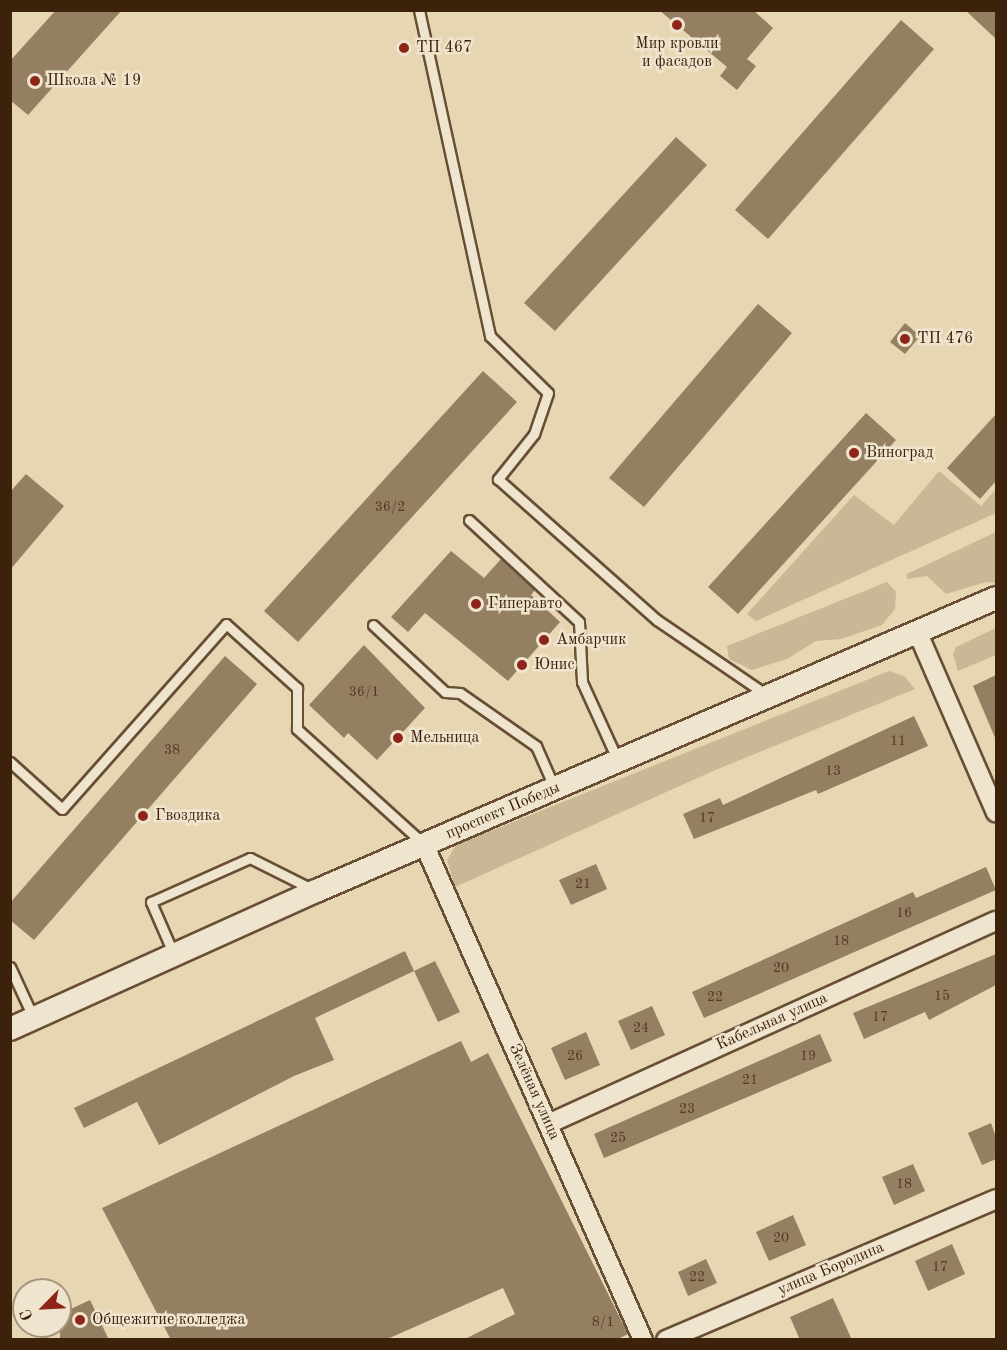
<!DOCTYPE html>
<html>
<head>
<meta charset="utf-8">
<style>
  body { margin:0 }
  #map { position:relative; width:1007px; height:1350px; overflow:hidden; background:#e7d6b2; font-family:"Old Standard TT",serif }
  div>[style] { position:absolute }
  .green>* { inset:0; background:#cab796 }
  .building>* { inset:0; background:#957f62 }
  .roads { filter:drop-shadow(2px 0 #674e35) drop-shadow(-2px 0 #674e35) drop-shadow(0 2px #674e35) drop-shadow(0 -2px #674e35) }
  .service>* { height:9px; margin:-4.5px; padding:0 4.5px; transform-origin:4.5px; border-radius:4.5px; background:#efe4cd }
  .minor>* { height:18px; margin:-9px; padding:0 9px; transform-origin:9px; border-radius:9px; background:#efe4cd }
  .tertiary>* { height:22px; margin:-11px; padding:0 11px; transform-origin:11px; border-radius:11px; background:#efe4cd }
  .dots>* { width:16px; height:16px; translate:-50% -50%; box-sizing:border-box; border:3px solid #efe4cd; border-radius:50% }
  span { translate:-50% -50%; white-space:nowrap; text-align:center; line-height:1.15; -webkit-text-stroke:5px #efe4cd; paint-order:stroke }
  .number-label { font-size:14px; color:#523821 }
  .number-label span { -webkit-text-stroke-width:0 }
  .poi-label { font-size:16px; color:#3c210b }
  .left { translate:0 -50%; text-align:left }
  .street-label { font-size:16px; color:#3c210b }
  .frame { position:absolute; inset:0; border:12px solid #3c210b; pointer-events:none }
  .north { position:absolute; left:12px; top:1278px; width:60px; height:60px; box-sizing:border-box; background:#efe4cd; border:2px solid #a7967f; border-radius:50%; rotate:246deg; font-size:16px; font-weight:700; line-height:24px; text-align:center; color:#3c210b }
  .north::after { content:''; display:block; margin:auto; width:21px; height:27px; background:#8f2418; clip-path:polygon(50% 0,100% 100%,50% 72%,0 100%) }
</style>
</head>
<body>
<div id="map">
  <div class="green">
    <i style="clip-path:polygon(939px 471px,981px 506px,996px 489px,996px 513px,756px 621px,747px 614px,854px 495px,894px 525px)"></i>
    <i style="clip-path:polygon(996px 532px,996px 583px,986px 582px,946px 594px,927px 576px,907px 579px,907px 574px)"></i>
    <i style="clip-path:polygon(887px 582px,896px 592px,895px 609px,882px 625px,841px 639px,816px 641px,787px 659px,752px 670px,729px 659px,727px 646px)"></i>
    <i style="clip-path:polygon(996px 628px,996px 655px,958px 671px,953px 654px,956px 647px)"></i>
    <i style="clip-path:polygon(889px 671px,904px 676px,915px 689px,713px 771px,455px 887px,447px 860px,456px 845px)"></i>
  </div>
  <div class="building">
    <i style="clip-path:polygon(56px 10px,122px 10px,28px 115px,10px 100px,10px 61px)"></i>
    <i style="clip-path:polygon(659px 10px,753px 10px,773px 28px,747px 59px,756px 66px,737px 90px,720px 76px,727px 67px)"></i>
    <i style="clip-path:polygon(965px 10px,996px 10px,996px 39px)"></i>
    <i style="clip-path:polygon(901px 20px,934px 49px,768px 239px,735px 210px)"></i>
    <i style="clip-path:polygon(676px 137px,707px 165px,555px 331px,524px 303px)"></i>
    <i style="clip-path:polygon(758px 304px,792px 333px,644px 507px,609px 478px)"></i>
    <i style="clip-path:polygon(905px 323px,920px 336px,905px 354px,890px 342px)"></i>
    <i style="clip-path:polygon(483px 371px,517px 402px,298px 642px,264px 611px)"></i>
    <i style="clip-path:polygon(866px 413px,896px 440px,738px 614px,708px 587px)"></i>
    <i style="clip-path:polygon(996px 414px,996px 481px,980px 499px,947px 468px)"></i>
    <i style="clip-path:polygon(26px 474px,64px 506px,10px 570px,10px 492px)"></i>
    <i style="clip-path:polygon(451px 551px,484px 578px,501px 559px,535px 590px,531px 595px,560px 622px,508px 681px,425px 613px,408px 632px,391px 617px)"></i>
    <i style="clip-path:polygon(364px 645px,425px 708px,377px 760px,348px 733px,344px 738px,309px 705px)"></i>
    <i style="clip-path:polygon(225px 656px,257px 684px,34px 940px,10px 920px,10px 903px)"></i>
    <i style="clip-path:polygon(996px 675px,996px 740px,973px 686px)"></i>
    <i style="clip-path:polygon(914px 716px,928px 746px,818px 794px,816px 790px,694px 839px,683px 814px,720px 798px,723px 805px)"></i>
    <i style="clip-path:polygon(596px 864px,607px 889px,571px 905px,559px 880px)"></i>
    <i style="clip-path:polygon(986px 867px,996px 890px,704px 1018px,692px 992px,913px 892px,916px 898px)"></i>
    <i style="clip-path:polygon(405px 951px,414px 971px,315px 1018px,334px 1060px,294px 1076px,159px 1145px,137px 1102px,84px 1128px,74px 1108px)"></i>
    <i style="clip-path:polygon(996px 954px,996px 985px,929px 1020px,925px 1012px,864px 1039px,853px 1013px)"></i>
    <i style="clip-path:polygon(435px 961px,460px 1012px,438px 1022px,414px 971px)"></i>
    <i style="clip-path:polygon(652px 1006px,665px 1035px,631px 1050px,618px 1021px)"></i>
    <i style="clip-path:polygon(586px 1032px,600px 1065px,565px 1080px,551px 1048px)"></i>
    <i style="clip-path:polygon(820px 1034px,832px 1061px,604px 1158px,594px 1134px)"></i>
    <i style="clip-path:polygon(461px 1041px,471px 1062px,488px 1053px,628px 1334px,616px 1340px,463px 1340px,515px 1314px,503px 1288px,385px 1340px,171px 1340px,102px 1208px)"></i>
    <i style="clip-path:polygon(991px 1123px,996px 1137px,996px 1159px,982px 1165px,968px 1133px)"></i>
    <i style="clip-path:polygon(913px 1164px,925px 1191px,894px 1205px,882px 1177px)"></i>
    <i style="clip-path:polygon(793px 1215px,806px 1245px,769px 1261px,756px 1232px)"></i>
    <i style="clip-path:polygon(952px 1244px,965px 1274px,928px 1291px,915px 1261px)"></i>
    <i style="clip-path:polygon(706px 1259px,717px 1283px,688px 1296px,678px 1272px)"></i>
    <i style="clip-path:polygon(833px 1298px,852px 1340px,800px 1340px,790px 1317px)"></i>
    <i style="clip-path:polygon(90px 1300px,109px 1340px,60px 1340px,60px 1314px)"></i>
  </div>
  <div class="roads">
    <div class="service">
      <i style="left:419px;top:10px;width:334px;rotate:77.7deg"></i>
      <i style="left:490px;top:336px;width:81px;rotate:44.5deg"></i>
      <i style="left:548px;top:393px;width:43px;rotate:108.9deg"></i>
      <i style="left:534px;top:434px;width:58px;rotate:128.7deg"></i>
      <i style="left:498px;top:479px;width:213px;rotate:41.6deg"></i>
      <i style="left:657px;top:620px;width:133px;rotate:34.3deg"></i>
      <i style="left:469px;top:520px;width:150px;rotate:42.8deg"></i>
      <i style="left:579px;top:622px;width:60px;rotate:87.1deg"></i>
      <i style="left:582px;top:682px;width:87px;rotate:65.5deg"></i>
      <i style="left:373px;top:625px;width:98px;rotate:42.9deg"></i>
      <i style="left:445px;top:692px;width:15px;rotate:4deg"></i>
      <i style="left:460px;top:693px;width:93px;rotate:34.9deg"></i>
      <i style="left:536px;top:746px;width:47px;rotate:66.2deg"></i>
      <i style="left:10px;top:762px;width:70px;rotate:42.1deg"></i>
      <i style="left:62px;top:809px;width:247px;rotate:-48.4deg"></i>
      <i style="left:226px;top:624px;width:96px;rotate:42deg"></i>
      <i style="left:297px;top:688px;width:41px;rotate:90deg"></i>
      <i style="left:297px;top:729px;width:171px;rotate:42.2deg"></i>
      <i style="left:174px;top:955px;width:58px;rotate:-113.5deg"></i>
      <i style="left:151px;top:902px;width:108px;rotate:-24deg"></i>
      <i style="left:250px;top:858px;width:72px;rotate:26.6deg"></i>
      <i style="left:10px;top:967px;width:55px;rotate:65.3deg"></i>
    </div>
    <div class="minor">
      <i style="left:917px;top:631px;width:198px;rotate:66.5deg"></i>
      <i style="left:424px;top:844px;width:542px;rotate:66.18deg"></i>
      <i style="left:548px;top:1124px;width:492px;rotate:-24.4deg"></i>
      <i style="left:666px;top:1340px;width:359px;rotate:-23.1deg"></i>
    </div>
    <div class="tertiary">
      <i style="left:10px;top:1029px;width:336px;rotate:-24.3deg"></i>
      <i style="left:316px;top:891px;width:740px;rotate:-23.31deg"></i>
    </div>
  </div>
  <div class="dots">
    <i style="left:677px;top:25px;background:#8f2418"></i>
    <i style="left:404px;top:48px;background:#8f2418"></i>
    <i style="left:35px;top:81px;background:#8f2418"></i>
    <i style="left:905px;top:339px;background:#8f2418"></i>
    <i style="left:854px;top:453px;background:#8f2418"></i>
    <i style="left:476px;top:604px;background:#8f2418"></i>
    <i style="left:544px;top:640px;background:#8f2418"></i>
    <i style="left:522px;top:665px;background:#8f2418"></i>
    <i style="left:398px;top:738px;background:#8f2418"></i>
    <i style="left:143px;top:816px;background:#8f2418"></i>
    <i style="left:80px;top:1320px;background:#8f2418"></i>
  </div>
  <div class="number-label">
    <span style="left:390px;top:507px">36/2</span>
    <span style="left:364px;top:692px">36/1</span>
    <span style="left:898px;top:741px">11</span>
    <span style="left:172px;top:750px">38</span>
    <span style="left:833px;top:771px">13</span>
    <span style="left:707px;top:818px">17</span>
    <span style="left:583px;top:884px">21</span>
    <span style="left:904px;top:913px">16</span>
    <span style="left:841px;top:941px">18</span>
    <span style="left:781px;top:968px">20</span>
    <span style="left:942px;top:996px">15</span>
    <span style="left:715px;top:997px">22</span>
    <span style="left:880px;top:1017px">17</span>
    <span style="left:641px;top:1028px">24</span>
    <span style="left:575px;top:1056px">26</span>
    <span style="left:808px;top:1056px">19</span>
    <span style="left:750px;top:1080px">21</span>
    <span style="left:687px;top:1109px">23</span>
    <span style="left:618px;top:1138px">25</span>
    <span style="left:904px;top:1184px">18</span>
    <span style="left:781px;top:1238px">20</span>
    <span style="left:940px;top:1267px">17</span>
    <span style="left:697px;top:1277px">22</span>
    <span style="left:603px;top:1322px">8/1</span>
  </div>
  <div class="poi-label">
    <span style="left:677px;top:53px">Мир кровли<br>и фасадов</span>
    <span class="left" style="left:416px;top:48px">ТП 467</span>
    <span class="left" style="left:47px;top:81px">Школа № 19</span>
    <span class="left" style="left:917px;top:339px">ТП 476</span>
    <span class="left" style="left:866px;top:453px">Виноград</span>
    <span class="left" style="left:488px;top:604px">Гиперавто</span>
    <span class="left" style="left:556px;top:640px">Амбарчик</span>
    <span class="left" style="left:534px;top:665px">Юнис</span>
    <span class="left" style="left:410px;top:738px">Мельница</span>
    <span class="left" style="left:155px;top:816px">Гвоздика</span>
    <span class="left" style="left:92px;top:1320px">Общежитие колледжа</span>
  </div>
  <div class="street-label">
    <span style="left:503px;top:811px;rotate:-23deg">проспект Победы</span>
    <span style="left:772px;top:1022px;rotate:-24deg">Кабельная улица</span>
    <span style="left:534px;top:1092px;rotate:66deg">Зелёная улица</span>
    <span style="left:831px;top:1269px;rotate:-23deg">улица Бородина</span>
  </div>
  <div class="frame"></div>
  <div class="north">С</div>
</div>
</body>
</html>
